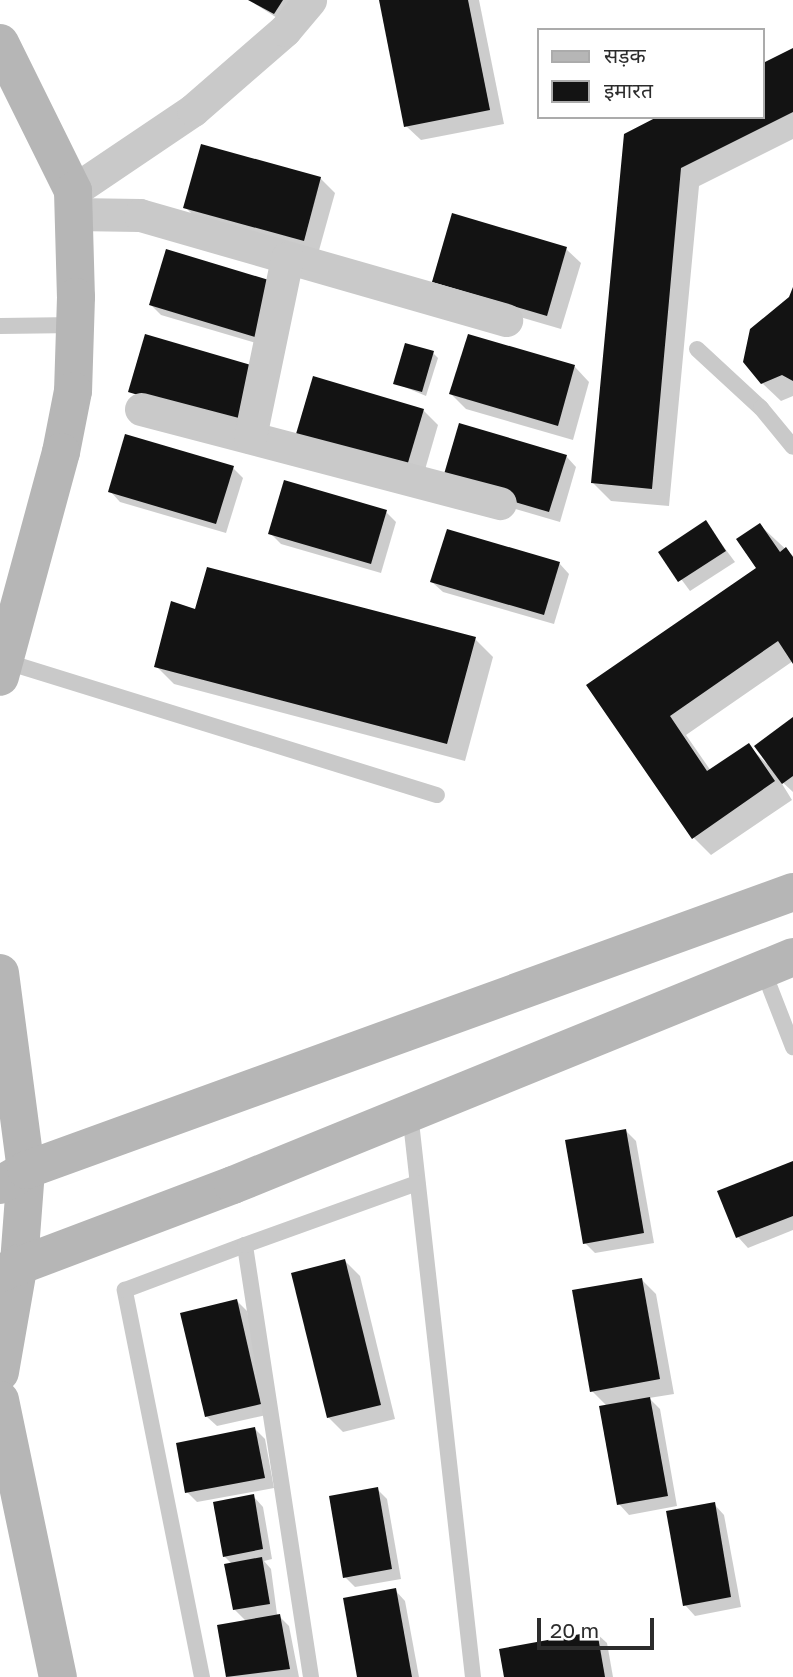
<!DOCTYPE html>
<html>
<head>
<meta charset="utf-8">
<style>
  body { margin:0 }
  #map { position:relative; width:793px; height:1677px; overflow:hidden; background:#fff; font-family:"Golos Text","Noto Sans Devanagari",sans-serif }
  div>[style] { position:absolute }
  .shadow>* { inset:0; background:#0003 }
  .building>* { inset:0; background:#131313 }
  .lane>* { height:16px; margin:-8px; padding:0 8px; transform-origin:8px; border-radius:8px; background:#c9c9c9 }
  .street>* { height:33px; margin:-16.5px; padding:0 16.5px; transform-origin:16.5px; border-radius:16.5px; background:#c9c9c9 }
  .secondary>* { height:38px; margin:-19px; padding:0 19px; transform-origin:19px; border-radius:19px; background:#b6b6b6 }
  span { translate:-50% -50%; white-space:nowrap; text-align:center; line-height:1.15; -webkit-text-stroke:7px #fff; paint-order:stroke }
  .legend { position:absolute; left:537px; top:28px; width:228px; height:91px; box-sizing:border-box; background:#fff; border:2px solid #ababab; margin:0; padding:9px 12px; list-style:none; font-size:21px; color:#2c2c2c }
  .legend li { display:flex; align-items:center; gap:14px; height:35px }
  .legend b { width:35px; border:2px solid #ababab }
  .scale { position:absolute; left:537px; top:1618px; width:117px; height:32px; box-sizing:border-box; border:4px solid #2c2c2c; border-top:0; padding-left:9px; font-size:21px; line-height:24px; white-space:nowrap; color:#2c2c2c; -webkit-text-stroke:5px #fff; paint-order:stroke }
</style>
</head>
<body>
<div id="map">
  <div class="shadow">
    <i style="clip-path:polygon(249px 0,300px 0,285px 23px)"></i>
    <i style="clip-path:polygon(381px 0,479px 0,504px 124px,421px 140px,406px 126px)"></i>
    <i style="clip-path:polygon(793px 50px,793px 139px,699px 186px,669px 506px,611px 501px,593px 483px,625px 135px,763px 117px)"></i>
    <i style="clip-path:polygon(320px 178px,335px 193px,318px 254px,200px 222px,185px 207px)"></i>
    <i style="clip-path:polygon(566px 249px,581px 263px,561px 329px,449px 296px)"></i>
    <i style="clip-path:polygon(167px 251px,266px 346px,161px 315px,151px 305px)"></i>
    <i style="clip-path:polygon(793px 291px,793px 396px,781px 401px,762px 383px)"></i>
    <i style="clip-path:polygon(469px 336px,575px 367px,589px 382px,573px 440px,466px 409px,451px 394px)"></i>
    <i style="clip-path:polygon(433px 353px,438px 358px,426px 396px,395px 383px)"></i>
    <i style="clip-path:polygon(423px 410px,438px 425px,422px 480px,313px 448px)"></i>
    <i style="clip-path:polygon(566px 456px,576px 467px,560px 522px,454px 491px)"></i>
    <i style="clip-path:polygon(233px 468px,243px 478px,226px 533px,120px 502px,110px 491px)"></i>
    <i style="clip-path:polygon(386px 512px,396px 522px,381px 573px,281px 544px,270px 533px)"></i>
    <i style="clip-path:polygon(706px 523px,735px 562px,690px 591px,661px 552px)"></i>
    <i style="clip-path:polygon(760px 525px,793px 556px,793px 661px,686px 735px,711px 771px,748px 745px,767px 764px,793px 719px,793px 792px,779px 779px,792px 800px,711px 855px,693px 837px,589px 686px,758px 569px)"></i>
    <i style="clip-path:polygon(559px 563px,569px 574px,554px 624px,443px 592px,432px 582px)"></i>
    <i style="clip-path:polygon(197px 611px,475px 639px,493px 657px,465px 761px,174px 684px,156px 666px)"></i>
    <i style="clip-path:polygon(626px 1131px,636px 1141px,654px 1243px,595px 1253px,585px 1243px)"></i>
    <i style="clip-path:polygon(793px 1163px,793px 1230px,748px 1248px,738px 1237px)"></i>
    <i style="clip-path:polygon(345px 1261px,360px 1276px,395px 1419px,343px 1432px,328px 1417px)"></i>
    <i style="clip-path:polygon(642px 1280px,656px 1294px,674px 1394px,649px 1398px,660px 1409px,677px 1506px,629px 1515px,619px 1504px,607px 1406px,592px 1391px)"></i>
    <i style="clip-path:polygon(237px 1301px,247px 1311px,271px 1414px,217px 1426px,206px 1416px)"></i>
    <i style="clip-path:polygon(255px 1429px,265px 1439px,274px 1488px,197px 1502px,187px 1492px)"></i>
    <i style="clip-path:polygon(377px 1489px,387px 1499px,401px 1579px,355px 1587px,345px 1577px)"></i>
    <i style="clip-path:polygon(253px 1496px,263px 1507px,272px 1559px,264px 1561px,271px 1569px,277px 1614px,289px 1626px,299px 1677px,228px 1677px,219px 1626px,247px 1622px,234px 1609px,232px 1564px,224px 1556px)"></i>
    <i style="clip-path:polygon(714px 1504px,724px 1515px,741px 1607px,695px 1616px,685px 1605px)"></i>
    <i style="clip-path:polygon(395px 1590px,405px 1601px,419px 1677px,359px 1677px)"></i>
    <i style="clip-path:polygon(596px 1633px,607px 1643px,613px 1677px,505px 1677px)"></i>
  </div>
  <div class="building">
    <i style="clip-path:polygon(248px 0,283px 0,274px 14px)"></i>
    <i style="clip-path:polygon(379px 0,468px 0,490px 110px,404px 127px)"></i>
    <i style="clip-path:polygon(793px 48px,793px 112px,681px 168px,652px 489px,591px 483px,624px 134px,657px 117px,763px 117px,763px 63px)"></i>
    <i style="clip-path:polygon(201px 144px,321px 177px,304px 241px,183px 208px)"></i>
    <i style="clip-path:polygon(452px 213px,567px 247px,547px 316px,432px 282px)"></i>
    <i style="clip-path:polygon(166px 249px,272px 281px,255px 337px,149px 305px)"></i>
    <i style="clip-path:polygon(793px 287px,793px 381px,782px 375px,761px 384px,743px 362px,750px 329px,789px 297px)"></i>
    <i style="clip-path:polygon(145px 334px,258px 367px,240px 425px,128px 392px)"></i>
    <i style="clip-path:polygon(468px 334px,575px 365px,558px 426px,449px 394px)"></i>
    <i style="clip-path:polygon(405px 343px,434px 351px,422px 392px,393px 384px)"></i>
    <i style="clip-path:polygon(313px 376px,424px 409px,407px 466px,296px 434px)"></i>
    <i style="clip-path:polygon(459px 423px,567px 455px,549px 512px,442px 481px)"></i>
    <i style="clip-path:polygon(125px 434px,234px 466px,216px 524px,108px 492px)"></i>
    <i style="clip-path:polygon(284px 480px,387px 510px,371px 564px,268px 534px)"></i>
    <i style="clip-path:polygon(706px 520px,726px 551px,678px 582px,658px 552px)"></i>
    <i style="clip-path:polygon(760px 523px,780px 552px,786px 547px,793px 557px,793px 664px,778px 641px,670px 716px,707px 771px,749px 743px,775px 781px,692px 839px,586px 685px,756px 568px,736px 539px)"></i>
    <i style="clip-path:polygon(447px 529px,560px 562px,544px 615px,430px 582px)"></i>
    <i style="clip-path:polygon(207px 567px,476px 637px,447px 744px,154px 667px,171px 601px,195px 609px)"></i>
    <i style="clip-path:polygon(793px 717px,793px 776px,782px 784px,754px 746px)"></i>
    <i style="clip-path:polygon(626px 1129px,644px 1233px,583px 1244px,565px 1140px)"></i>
    <i style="clip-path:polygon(793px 1161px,793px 1216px,736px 1238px,717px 1191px)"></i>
    <i style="clip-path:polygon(345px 1259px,381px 1405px,327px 1418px,291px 1273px)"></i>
    <i style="clip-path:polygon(642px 1278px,660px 1379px,590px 1392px,572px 1290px)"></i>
    <i style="clip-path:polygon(237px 1299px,261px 1404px,205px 1417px,180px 1313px)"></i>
    <i style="clip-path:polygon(650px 1397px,668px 1496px,617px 1505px,599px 1406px)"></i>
    <i style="clip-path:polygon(255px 1427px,265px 1478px,185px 1493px,176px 1443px)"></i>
    <i style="clip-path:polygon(378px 1487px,392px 1569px,343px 1578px,329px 1496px)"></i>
    <i style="clip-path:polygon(254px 1494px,263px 1549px,223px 1557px,213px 1502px)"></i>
    <i style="clip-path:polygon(715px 1502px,731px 1597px,683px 1606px,666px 1511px)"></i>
    <i style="clip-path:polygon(262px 1557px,270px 1604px,233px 1610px,224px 1564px)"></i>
    <i style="clip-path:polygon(396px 1588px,412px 1677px,357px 1677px,343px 1598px)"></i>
    <i style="clip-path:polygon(280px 1614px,290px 1669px,226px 1677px,217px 1625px)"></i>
    <i style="clip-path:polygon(597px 1631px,605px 1677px,504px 1677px,499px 1649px)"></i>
  </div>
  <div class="lane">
    <i style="left:0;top:326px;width:76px;rotate:-0.8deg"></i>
    <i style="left:697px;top:349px;width:87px;rotate:42.7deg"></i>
    <i style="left:761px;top:408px;width:50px;rotate:50.6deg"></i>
    <i style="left:7px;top:662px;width:450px;rotate:17.2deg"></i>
    <i style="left:763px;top:970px;width:83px;rotate:68.7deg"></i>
    <i style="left:410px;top:1113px;width:568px;rotate:83.63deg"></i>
    <i style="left:202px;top:1677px;width:395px;rotate:-101.3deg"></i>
    <i style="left:125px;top:1290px;width:128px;rotate:-20.6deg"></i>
    <i style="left:311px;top:1677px;width:437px;rotate:-98.7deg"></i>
    <i style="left:245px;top:1245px;width:183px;rotate:-19.8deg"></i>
  </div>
  <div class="street">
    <i style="left:73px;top:191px;width:145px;rotate:-34deg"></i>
    <i style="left:193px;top:110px;width:122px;rotate:-41deg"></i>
    <i style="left:285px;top:30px;width:39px;rotate:-50deg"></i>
    <i style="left:74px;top:214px;width:66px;rotate:0.9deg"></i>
    <i style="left:140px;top:215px;width:381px;rotate:16deg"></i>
    <i style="left:141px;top:409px;width:371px;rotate:14.7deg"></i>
    <i style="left:250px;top:437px;width:183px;rotate:-78.3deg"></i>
  </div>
  <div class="secondary">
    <i style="left:0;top:43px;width:165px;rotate:63.7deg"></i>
    <i style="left:73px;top:191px;width:106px;rotate:88.4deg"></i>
    <i style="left:76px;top:297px;width:94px;rotate:91.8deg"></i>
    <i style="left:73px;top:391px;width:62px;rotate:101.1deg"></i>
    <i style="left:61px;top:452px;width:233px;rotate:105.2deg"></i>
    <i style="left:0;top:973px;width:199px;rotate:82.5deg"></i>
    <i style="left:26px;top:1170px;width:93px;rotate:94.3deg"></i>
    <i style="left:19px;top:1263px;width:111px;rotate:99.9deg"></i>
    <i style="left:0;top:1185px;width:30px;rotate:-30deg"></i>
    <i style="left:26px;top:1170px;width:816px;rotate:-19.92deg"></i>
    <i style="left:0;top:1273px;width:249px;rotate:-20.7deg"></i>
    <i style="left:233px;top:1185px;width:605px;rotate:-22.15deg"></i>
    <i style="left:0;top:1400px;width:283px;rotate:78.2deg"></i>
  </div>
  <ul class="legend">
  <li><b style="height:9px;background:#b6b6b6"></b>सड़क</li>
  <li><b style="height:19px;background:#131313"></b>इमारत</li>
  </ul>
  <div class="scale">20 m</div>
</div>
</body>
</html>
